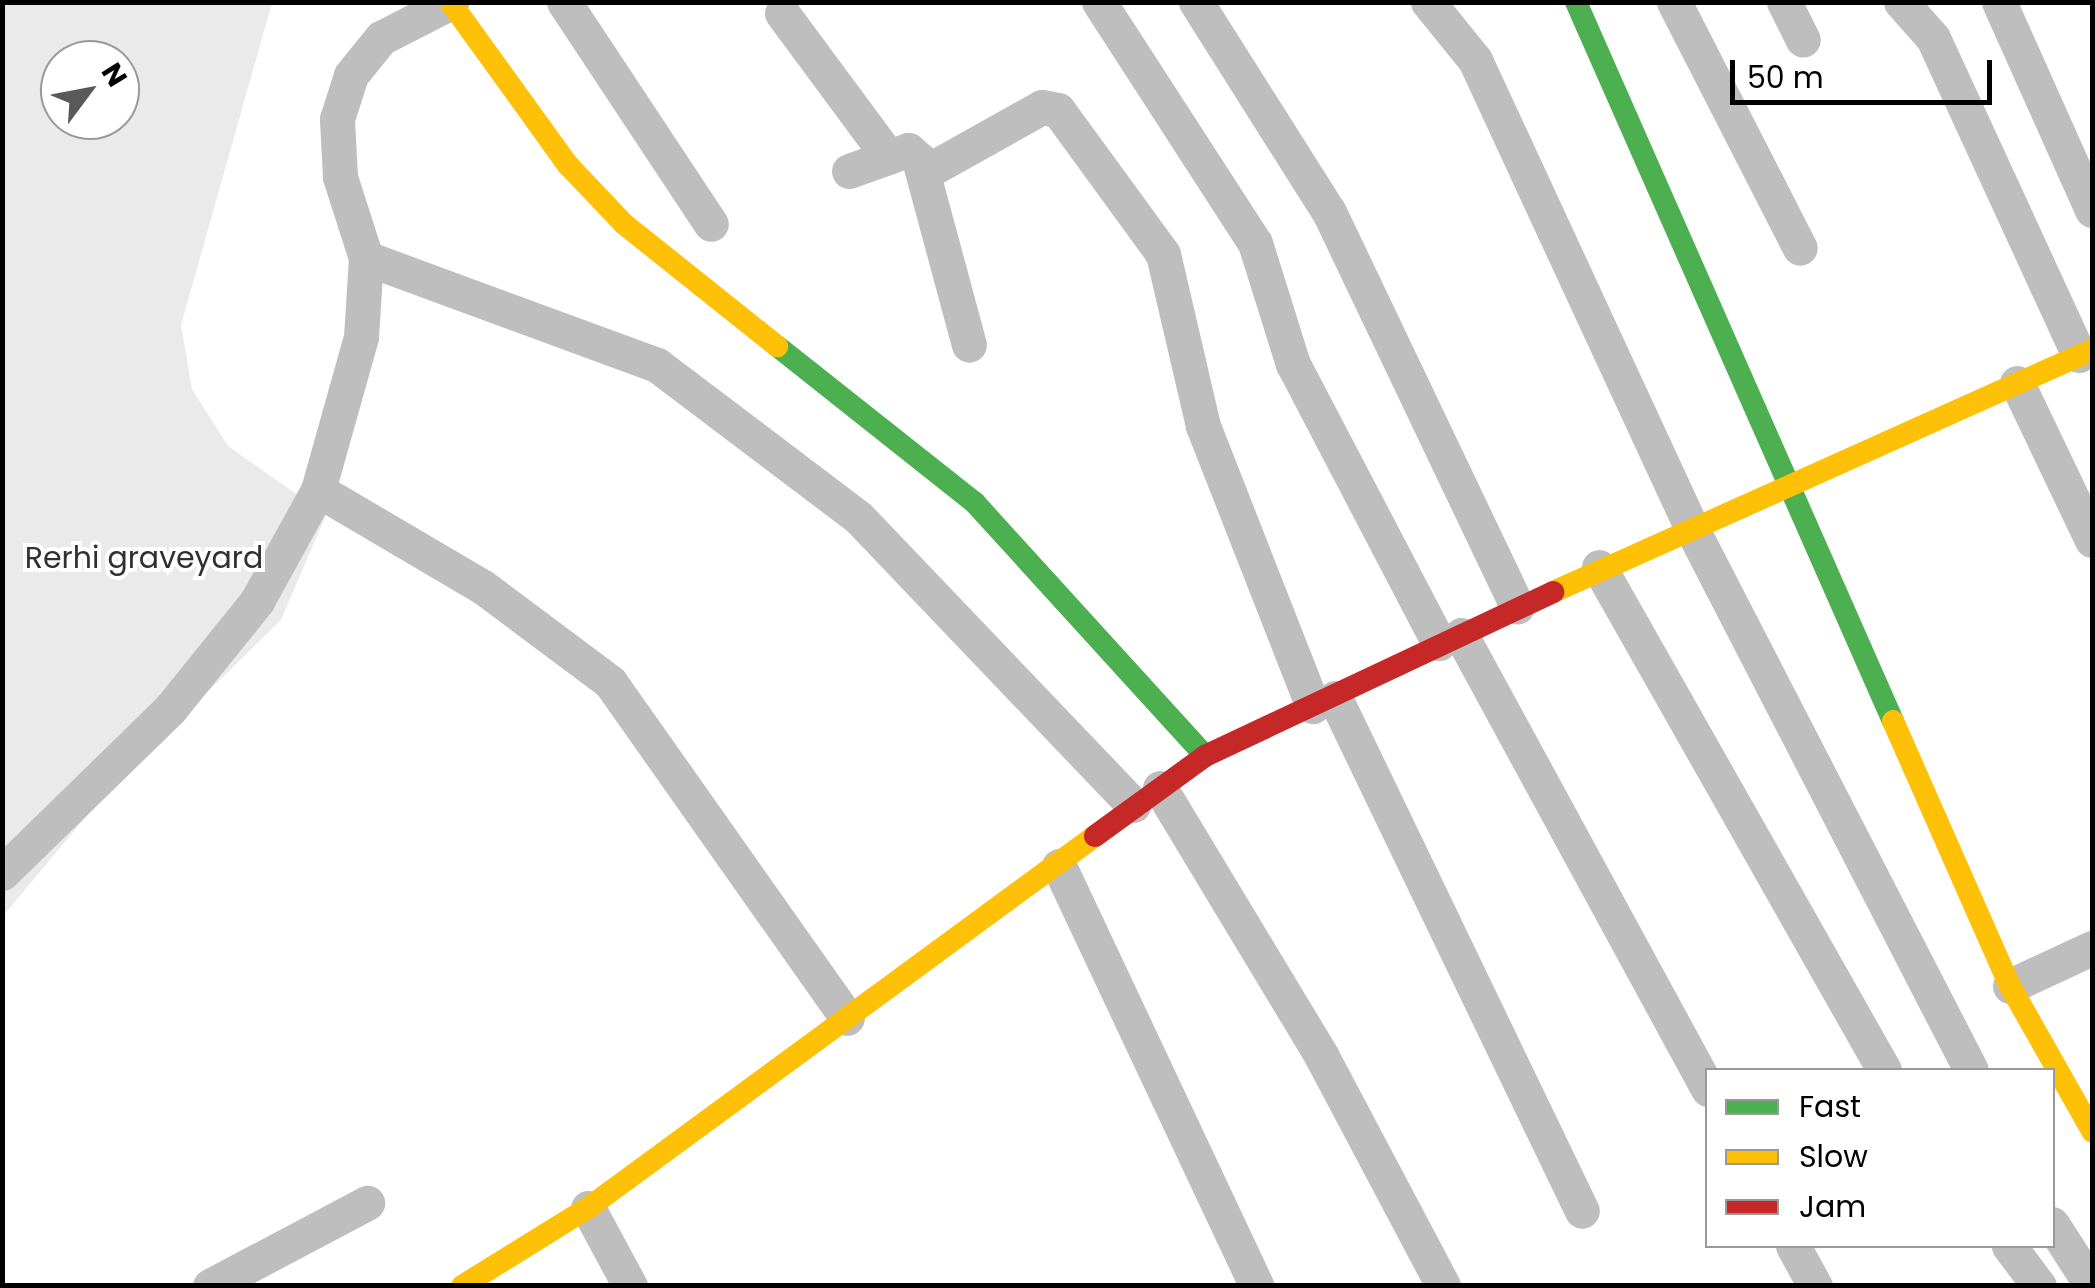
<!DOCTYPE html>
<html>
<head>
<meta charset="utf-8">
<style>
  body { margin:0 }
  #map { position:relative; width:2095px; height:1288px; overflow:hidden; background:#fff; font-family:Poppins,sans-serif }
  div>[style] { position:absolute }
  .green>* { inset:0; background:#eaeaea }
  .street>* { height:35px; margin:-17.5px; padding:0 17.5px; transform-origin:17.5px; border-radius:17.5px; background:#bebebe }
  .fast>* { height:22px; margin:-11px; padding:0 11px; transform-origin:11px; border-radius:11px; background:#4caf50 }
  .slow>* { height:22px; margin:-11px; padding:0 11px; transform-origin:11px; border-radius:11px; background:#ffc107 }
  .jam>* { height:22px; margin:-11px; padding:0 11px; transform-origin:11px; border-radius:11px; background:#c62828 }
  span { translate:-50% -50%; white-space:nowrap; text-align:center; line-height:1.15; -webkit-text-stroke:8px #fff; paint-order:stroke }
  .park-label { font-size:30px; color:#303030 }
  .frame { position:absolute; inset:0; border:5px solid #000; pointer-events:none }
  .legend { position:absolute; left:1705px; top:1068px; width:350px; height:180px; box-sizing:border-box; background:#fff; border:2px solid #999; margin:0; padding:12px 18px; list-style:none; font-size:30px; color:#000 }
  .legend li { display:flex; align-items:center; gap:20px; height:50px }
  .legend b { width:50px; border:2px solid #999 }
  .north { position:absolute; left:40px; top:40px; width:100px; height:100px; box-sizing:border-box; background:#fff; border:2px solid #999; border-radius:50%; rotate:58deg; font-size:28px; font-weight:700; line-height:40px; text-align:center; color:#000 }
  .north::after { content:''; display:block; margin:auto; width:35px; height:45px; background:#595959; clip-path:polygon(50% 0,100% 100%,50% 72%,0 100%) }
  .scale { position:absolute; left:1730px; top:60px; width:262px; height:45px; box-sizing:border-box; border:5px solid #000; border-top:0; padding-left:12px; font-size:30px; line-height:35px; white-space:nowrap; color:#000; -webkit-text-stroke:8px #fff; paint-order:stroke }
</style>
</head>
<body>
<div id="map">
  <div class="green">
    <i style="clip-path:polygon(evenodd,3px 3px,272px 3px,181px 325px,192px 389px,228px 446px,326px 515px,281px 620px,110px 788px,3px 916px,3px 3px,60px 60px,120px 60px,120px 120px,60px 120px,60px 60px)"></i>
  </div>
  <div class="street">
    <i style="left:564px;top:2px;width:266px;rotate:56.5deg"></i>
    <i style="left:1099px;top:2px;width:287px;rotate:57.1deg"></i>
    <i style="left:1255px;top:243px;width:127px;rotate:72.6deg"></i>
    <i style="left:1293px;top:364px;width:315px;rotate:62.4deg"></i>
    <i style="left:1196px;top:2px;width:249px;rotate:57.7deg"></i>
    <i style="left:1329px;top:212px;width:437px;rotate:64.5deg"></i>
    <i style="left:1428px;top:2px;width:75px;rotate:51deg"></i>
    <i style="left:1475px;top:60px;width:519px;rotate:65.16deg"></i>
    <i style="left:1693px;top:531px;width:606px;rotate:62.72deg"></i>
    <i style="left:1674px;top:2px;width:276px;rotate:62.9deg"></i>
    <i style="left:1784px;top:2px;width:42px;rotate:63.4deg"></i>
    <i style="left:1901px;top:2px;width:48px;rotate:48.4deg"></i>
    <i style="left:1933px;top:38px;width:349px;rotate:65.3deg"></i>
    <i style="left:1999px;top:2px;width:228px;rotate:65.9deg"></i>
    <i style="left:782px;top:13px;width:177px;rotate:53.5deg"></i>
    <i style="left:921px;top:167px;width:184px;rotate:74.9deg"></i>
    <i style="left:849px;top:171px;width:63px;rotate:-19.6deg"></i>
    <i style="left:908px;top:150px;width:30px;rotate:40deg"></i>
    <i style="left:931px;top:169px;width:127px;rotate:-29.2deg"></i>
    <i style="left:1042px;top:107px;width:16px;rotate:11deg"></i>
    <i style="left:1058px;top:110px;width:178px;rotate:53.9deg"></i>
    <i style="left:1163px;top:254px;width:177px;rotate:76.9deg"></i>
    <i style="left:1203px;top:426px;width:301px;rotate:68.6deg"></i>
    <i style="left:366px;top:258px;width:310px;rotate:20.2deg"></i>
    <i style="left:657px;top:365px;width:253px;rotate:37.1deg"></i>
    <i style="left:859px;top:518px;width:397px;rotate:46.3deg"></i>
    <i style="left:2017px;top:383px;width:174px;rotate:64.5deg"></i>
    <i style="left:318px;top:490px;width:191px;rotate:30.5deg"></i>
    <i style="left:483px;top:587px;width:159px;rotate:36.8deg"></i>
    <i style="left:610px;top:682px;width:411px;rotate:54.8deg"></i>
    <i style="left:1599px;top:567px;width:578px;rotate:60.46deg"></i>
    <i style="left:1461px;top:635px;width:517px;rotate:61.45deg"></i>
    <i style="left:1335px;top:698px;width:569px;rotate:64.29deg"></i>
    <i style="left:1160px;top:788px;width:314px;rotate:58.9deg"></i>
    <i style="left:1322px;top:1057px;width:259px;rotate:62.1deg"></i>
    <i style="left:1059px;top:866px;width:464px;rotate:64.8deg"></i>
    <i style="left:2px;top:873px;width:235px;rotate:-44.3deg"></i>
    <i style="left:170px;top:709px;width:139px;rotate:-51.1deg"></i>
    <i style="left:257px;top:601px;width:127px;rotate:-61.2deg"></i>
    <i style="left:318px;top:490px;width:159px;rotate:-74.3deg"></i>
    <i style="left:361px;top:337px;width:79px;rotate:-86.4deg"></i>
    <i style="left:366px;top:258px;width:85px;rotate:-107.8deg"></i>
    <i style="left:340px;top:177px;width:58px;rotate:-93deg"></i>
    <i style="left:337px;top:119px;width:46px;rotate:-72.3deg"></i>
    <i style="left:351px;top:75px;width:48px;rotate:-51deg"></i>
    <i style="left:381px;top:38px;width:79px;rotate:-27.2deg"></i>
    <i style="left:2010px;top:986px;width:90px;rotate:-24.9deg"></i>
    <i style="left:588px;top:1208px;width:89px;rotate:61.7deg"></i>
    <i style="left:2052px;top:1224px;width:63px;rotate:57.3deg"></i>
    <i style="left:1793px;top:1246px;width:46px;rotate:61.2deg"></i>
    <i style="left:2009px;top:1246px;width:50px;rotate:53.1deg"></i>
    <i style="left:210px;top:1286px;width:178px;rotate:-27.9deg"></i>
  </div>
  <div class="fast">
    <i style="left:1576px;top:2px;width:786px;rotate:66.21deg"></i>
    <i style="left:777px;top:346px;width:253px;rotate:38.4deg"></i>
    <i style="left:975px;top:503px;width:342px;rotate:47.7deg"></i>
  </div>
  <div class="slow">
    <i style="left:451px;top:3px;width:200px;rotate:54.2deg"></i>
    <i style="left:568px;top:165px;width:81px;rotate:46.5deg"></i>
    <i style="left:624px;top:224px;width:196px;rotate:38.6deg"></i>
    <i style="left:1553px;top:592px;width:591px;rotate:-24.18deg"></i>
    <i style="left:1893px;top:721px;width:290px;rotate:66.2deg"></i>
    <i style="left:2010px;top:986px;width:167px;rotate:60.5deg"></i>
    <i style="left:462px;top:1286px;width:148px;rotate:-31.8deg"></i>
    <i style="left:588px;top:1208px;width:629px;rotate:-36.27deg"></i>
  </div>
  <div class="jam">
    <i style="left:1095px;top:836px;width:136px;rotate:-36deg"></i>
    <i style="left:1205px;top:756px;width:385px;rotate:-25.2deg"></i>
  </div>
  <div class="park-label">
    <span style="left:144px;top:558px">Rerhi graveyard</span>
  </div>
  <div class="frame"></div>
  <ul class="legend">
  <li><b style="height:12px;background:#4caf50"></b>Fast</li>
  <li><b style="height:12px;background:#ffc107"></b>Slow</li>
  <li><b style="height:12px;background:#c62828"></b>Jam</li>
  </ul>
  <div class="north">N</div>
  <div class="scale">50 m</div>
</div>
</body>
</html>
